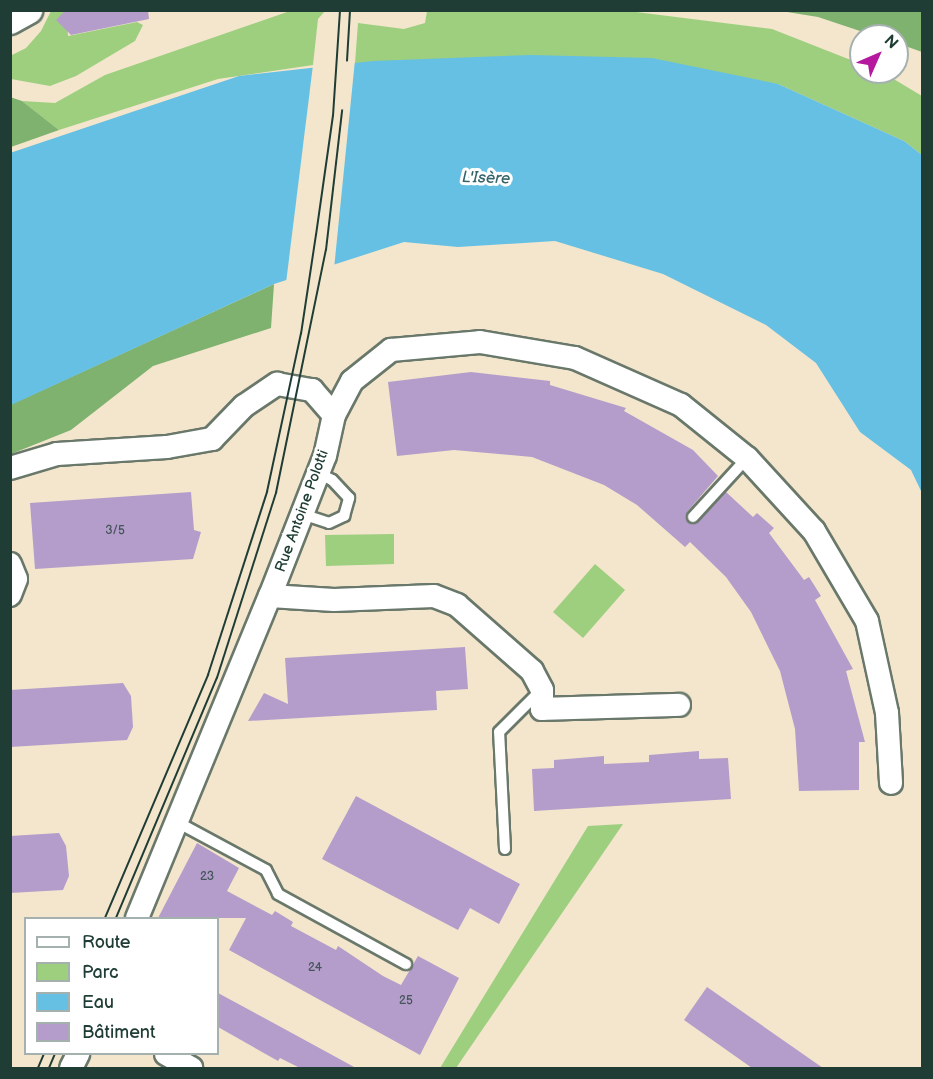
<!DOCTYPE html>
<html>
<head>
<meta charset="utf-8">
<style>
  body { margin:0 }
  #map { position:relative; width:933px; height:1079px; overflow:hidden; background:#f3e6cd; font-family:"Balsamiq Sans",sans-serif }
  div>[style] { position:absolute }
  .green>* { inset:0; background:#9dcf7f }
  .forest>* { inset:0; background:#7eb26e }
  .water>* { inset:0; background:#65c0e3 }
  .pier>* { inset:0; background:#f3e6cd }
  .building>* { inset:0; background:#b49dca }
  .roads { filter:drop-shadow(2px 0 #69786a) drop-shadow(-2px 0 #69786a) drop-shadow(0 2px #69786a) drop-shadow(0 -2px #69786a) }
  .service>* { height:10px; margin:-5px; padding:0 5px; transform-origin:5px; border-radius:5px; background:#fff }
  .minor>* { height:22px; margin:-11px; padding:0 11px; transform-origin:11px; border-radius:11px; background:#fff }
  .tertiary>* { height:28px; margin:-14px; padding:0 14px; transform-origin:14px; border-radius:14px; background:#fff }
  .tram>* { height:1.5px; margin:-0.75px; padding:0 0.75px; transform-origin:0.75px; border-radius:0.75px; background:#1f3d34 }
  span { translate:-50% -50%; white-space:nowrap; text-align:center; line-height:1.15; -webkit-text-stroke:6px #fff; paint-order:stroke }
  .number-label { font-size:12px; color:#44555a }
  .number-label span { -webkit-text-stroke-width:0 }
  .street-label { font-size:15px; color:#1f3d34 }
  .water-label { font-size:16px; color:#346469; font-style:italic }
  .frame { position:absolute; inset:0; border:12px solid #1f3d34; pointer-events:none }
  .legend { position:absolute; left:24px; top:917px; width:195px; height:138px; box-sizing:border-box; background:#fff; border:2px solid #a5b1ae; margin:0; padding:8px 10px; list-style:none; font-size:18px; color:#1f3d34 }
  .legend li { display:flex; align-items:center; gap:12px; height:30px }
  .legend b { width:30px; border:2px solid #a5b1ae }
  .north { position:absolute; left:849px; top:24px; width:60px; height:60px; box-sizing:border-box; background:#fff; border:2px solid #a5b1ae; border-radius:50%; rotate:45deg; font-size:16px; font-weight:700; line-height:24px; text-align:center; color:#1f3d34 }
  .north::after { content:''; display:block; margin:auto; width:21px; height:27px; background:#b5179e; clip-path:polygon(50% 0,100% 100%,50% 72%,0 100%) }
</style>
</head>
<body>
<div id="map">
  <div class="green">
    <i style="clip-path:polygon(620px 10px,772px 29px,861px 64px,861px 72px,882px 72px,922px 96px,922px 155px,904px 141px,778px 84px,355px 63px,358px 23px,404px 29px,425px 23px,427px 11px)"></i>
    <i style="clip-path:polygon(51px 11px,66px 11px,68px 36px,137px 22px,143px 25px,135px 41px,76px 76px,50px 86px,11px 79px,10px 56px,26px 48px,41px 31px)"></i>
    <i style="clip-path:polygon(290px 11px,325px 11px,318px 19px,313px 65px,218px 79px,59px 130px,22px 101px,55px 103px,105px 75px)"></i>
    <i style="clip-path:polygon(394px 534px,394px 564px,326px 566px,325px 535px)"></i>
    <i style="clip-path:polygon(595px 564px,625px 590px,583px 638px,553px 612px)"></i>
    <i style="clip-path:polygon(623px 824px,456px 1068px,440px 1068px,588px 826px)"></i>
  </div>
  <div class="forest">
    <i style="clip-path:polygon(781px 11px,922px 11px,922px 52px,897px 43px,897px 36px,875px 36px,818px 17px)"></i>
    <i style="clip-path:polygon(10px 97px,22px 101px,59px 130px,11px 147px)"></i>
    <i style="clip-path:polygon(274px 284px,271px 328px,153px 366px,71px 430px,11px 454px,10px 405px)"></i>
  </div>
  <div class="water">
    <i style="clip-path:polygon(531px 55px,652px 58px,778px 84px,904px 141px,922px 155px,922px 493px,911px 470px,860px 432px,816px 363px,766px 325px,663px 274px,555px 241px,458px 247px,404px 242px,274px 284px,11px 405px,10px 153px,239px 76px,373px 61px)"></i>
  </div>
  <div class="pier">
    <i style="clip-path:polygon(355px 60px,334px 269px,286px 283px,313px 65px)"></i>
  </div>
  <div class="building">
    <i style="clip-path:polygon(66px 10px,148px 10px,149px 19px,71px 35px,56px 20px)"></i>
    <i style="clip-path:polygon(471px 372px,550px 381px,550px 385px,626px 408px,624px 411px,693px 450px,718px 476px,687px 512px,688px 523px,698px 522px,726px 492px,753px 517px,757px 513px,774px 528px,769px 533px,804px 580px,809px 577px,821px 596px,815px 600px,853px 669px,846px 671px,865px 742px,859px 742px,859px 790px,799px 791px,795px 729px,780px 671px,751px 612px,726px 577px,690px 542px,685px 547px,637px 505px,604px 485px,532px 457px,454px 450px,397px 456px,388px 382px)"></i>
    <i style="clip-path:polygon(191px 492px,194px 530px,201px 532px,193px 559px,35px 569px,30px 503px)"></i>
    <i style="clip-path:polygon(465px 647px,468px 689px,436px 691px,437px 710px,248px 721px,264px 693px,288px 704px,285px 658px)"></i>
    <i style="clip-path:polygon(123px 683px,131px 696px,133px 727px,127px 740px,10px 747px,10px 690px)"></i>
    <i style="clip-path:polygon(699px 751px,699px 759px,728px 758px,731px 799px,534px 811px,532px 769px,554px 768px,554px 760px,604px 756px,604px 764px,649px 762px,649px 755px)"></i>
    <i style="clip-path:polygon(356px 796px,520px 884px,499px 924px,470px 908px,458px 930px,322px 859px)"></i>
    <i style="clip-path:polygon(59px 833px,66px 846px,69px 876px,63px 890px,10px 893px,10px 836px)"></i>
    <i style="clip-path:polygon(197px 843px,239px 868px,227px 891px,272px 915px,275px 911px,293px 922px,291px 926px,336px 950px,338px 946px,383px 976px,401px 985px,418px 956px,459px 978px,420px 1055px,229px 950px,246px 918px,158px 918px)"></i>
    <i style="clip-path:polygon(707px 987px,823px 1068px,752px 1068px,684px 1020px)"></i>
    <i style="clip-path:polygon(218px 993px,279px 1026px,356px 1068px,300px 1068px,280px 1058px,278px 1061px,218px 1027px)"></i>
  </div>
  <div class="roads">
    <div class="service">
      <i style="left:302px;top:514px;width:28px;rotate:18deg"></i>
      <i style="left:329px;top:523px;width:17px;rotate:-25deg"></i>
      <i style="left:344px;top:516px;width:19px;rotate:-74deg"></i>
      <i style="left:349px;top:498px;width:25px;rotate:-133deg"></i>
      <i style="left:332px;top:480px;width:16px;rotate:-153deg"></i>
      <i style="left:693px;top:517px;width:80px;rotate:-47.5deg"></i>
      <i style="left:177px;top:822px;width:101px;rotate:28.3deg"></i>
      <i style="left:266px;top:870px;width:27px;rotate:63deg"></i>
      <i style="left:278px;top:894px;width:146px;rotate:28.7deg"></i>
      <i style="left:505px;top:849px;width:117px;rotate:-92.9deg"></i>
      <i style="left:499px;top:732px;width:57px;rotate:-45deg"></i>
    </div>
    <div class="minor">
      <i style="left:10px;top:468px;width:49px;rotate:-16.6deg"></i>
      <i style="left:57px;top:454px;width:110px;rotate:-3.6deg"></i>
      <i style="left:167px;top:447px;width:46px;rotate:-10.1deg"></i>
      <i style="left:212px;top:439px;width:46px;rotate:-45.9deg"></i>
      <i style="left:244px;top:406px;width:40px;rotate:-34deg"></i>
      <i style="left:277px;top:384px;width:36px;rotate:10deg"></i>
      <i style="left:312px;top:390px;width:33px;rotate:49deg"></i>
      <i style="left:10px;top:564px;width:16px;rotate:68deg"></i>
      <i style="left:16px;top:579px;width:17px;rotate:111deg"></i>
      <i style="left:270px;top:596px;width:64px;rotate:3.6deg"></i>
      <i style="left:334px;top:600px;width:100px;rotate:-2.3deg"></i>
      <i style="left:434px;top:596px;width:25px;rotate:21deg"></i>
      <i style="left:457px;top:605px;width:100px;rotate:41.3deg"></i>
      <i style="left:532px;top:671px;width:21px;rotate:62deg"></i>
      <i style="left:542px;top:690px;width:19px;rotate:90deg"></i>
      <i style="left:542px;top:709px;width:137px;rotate:-1.7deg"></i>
      <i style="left:137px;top:918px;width:348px;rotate:-67.6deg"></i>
      <i style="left:270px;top:596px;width:150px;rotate:-68.6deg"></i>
      <i style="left:325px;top:456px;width:42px;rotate:-77.6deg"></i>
      <i style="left:334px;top:415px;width:38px;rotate:-62deg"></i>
      <i style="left:352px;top:381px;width:50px;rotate:-38.5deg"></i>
      <i style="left:391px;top:350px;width:89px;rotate:-5.1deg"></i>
      <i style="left:480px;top:342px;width:96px;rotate:9.6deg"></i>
      <i style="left:575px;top:358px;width:116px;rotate:23.9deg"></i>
      <i style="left:681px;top:405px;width:85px;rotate:38.8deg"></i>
      <i style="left:747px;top:458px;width:99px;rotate:47.5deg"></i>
      <i style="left:814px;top:531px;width:104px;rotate:59.5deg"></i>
      <i style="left:867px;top:621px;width:94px;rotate:77.7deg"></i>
      <i style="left:887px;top:713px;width:70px;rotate:86.7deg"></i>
      <i style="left:166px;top:1054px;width:29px;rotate:29deg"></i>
      <i style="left:71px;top:1068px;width:16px;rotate:-63deg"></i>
    </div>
    <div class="tertiary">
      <i style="left:10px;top:20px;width:21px;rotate:-29deg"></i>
    </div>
  </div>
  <div class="tram">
    <i style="left:347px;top:61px;width:51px;rotate:-86.6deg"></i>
    <i style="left:105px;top:918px;width:264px;rotate:-67deg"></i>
    <i style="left:208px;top:675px;width:192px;rotate:-72.1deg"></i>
    <i style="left:267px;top:492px;width:162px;rotate:-77.9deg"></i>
    <i style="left:301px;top:334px;width:100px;rotate:-81.4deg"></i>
    <i style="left:316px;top:235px;width:120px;rotate:-81.9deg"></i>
    <i style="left:333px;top:116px;width:106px;rotate:-86.2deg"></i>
    <i style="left:116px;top:918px;width:260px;rotate:-67.2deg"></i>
    <i style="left:217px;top:678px;width:194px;rotate:-72.3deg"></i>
    <i style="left:276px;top:493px;width:248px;rotate:-78.4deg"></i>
    <i style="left:326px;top:250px;width:140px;rotate:-83.4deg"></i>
    <i style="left:38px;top:1068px;width:15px;rotate:-67deg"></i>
    <i style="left:49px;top:1068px;width:15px;rotate:-67deg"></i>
  </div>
  <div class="number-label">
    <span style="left:115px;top:531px">3/5</span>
    <span style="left:207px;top:877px">23</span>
    <span style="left:315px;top:968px">24</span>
    <span style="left:406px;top:1001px">25</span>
  </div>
  <div class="street-label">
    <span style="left:302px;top:511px;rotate:-70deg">Rue Antoine Polotti</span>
  </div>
  <div class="water-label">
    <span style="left:486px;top:179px;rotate:2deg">L'Isère</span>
  </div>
  <div class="frame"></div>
  <ul class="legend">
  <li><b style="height:8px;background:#fff"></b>Route</li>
  <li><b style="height:16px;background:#9dcf7f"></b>Parc</li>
  <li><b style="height:16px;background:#65c0e3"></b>Eau</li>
  <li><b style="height:16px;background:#b49dca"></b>Bâtiment</li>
  </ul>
  <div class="north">N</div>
</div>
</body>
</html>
